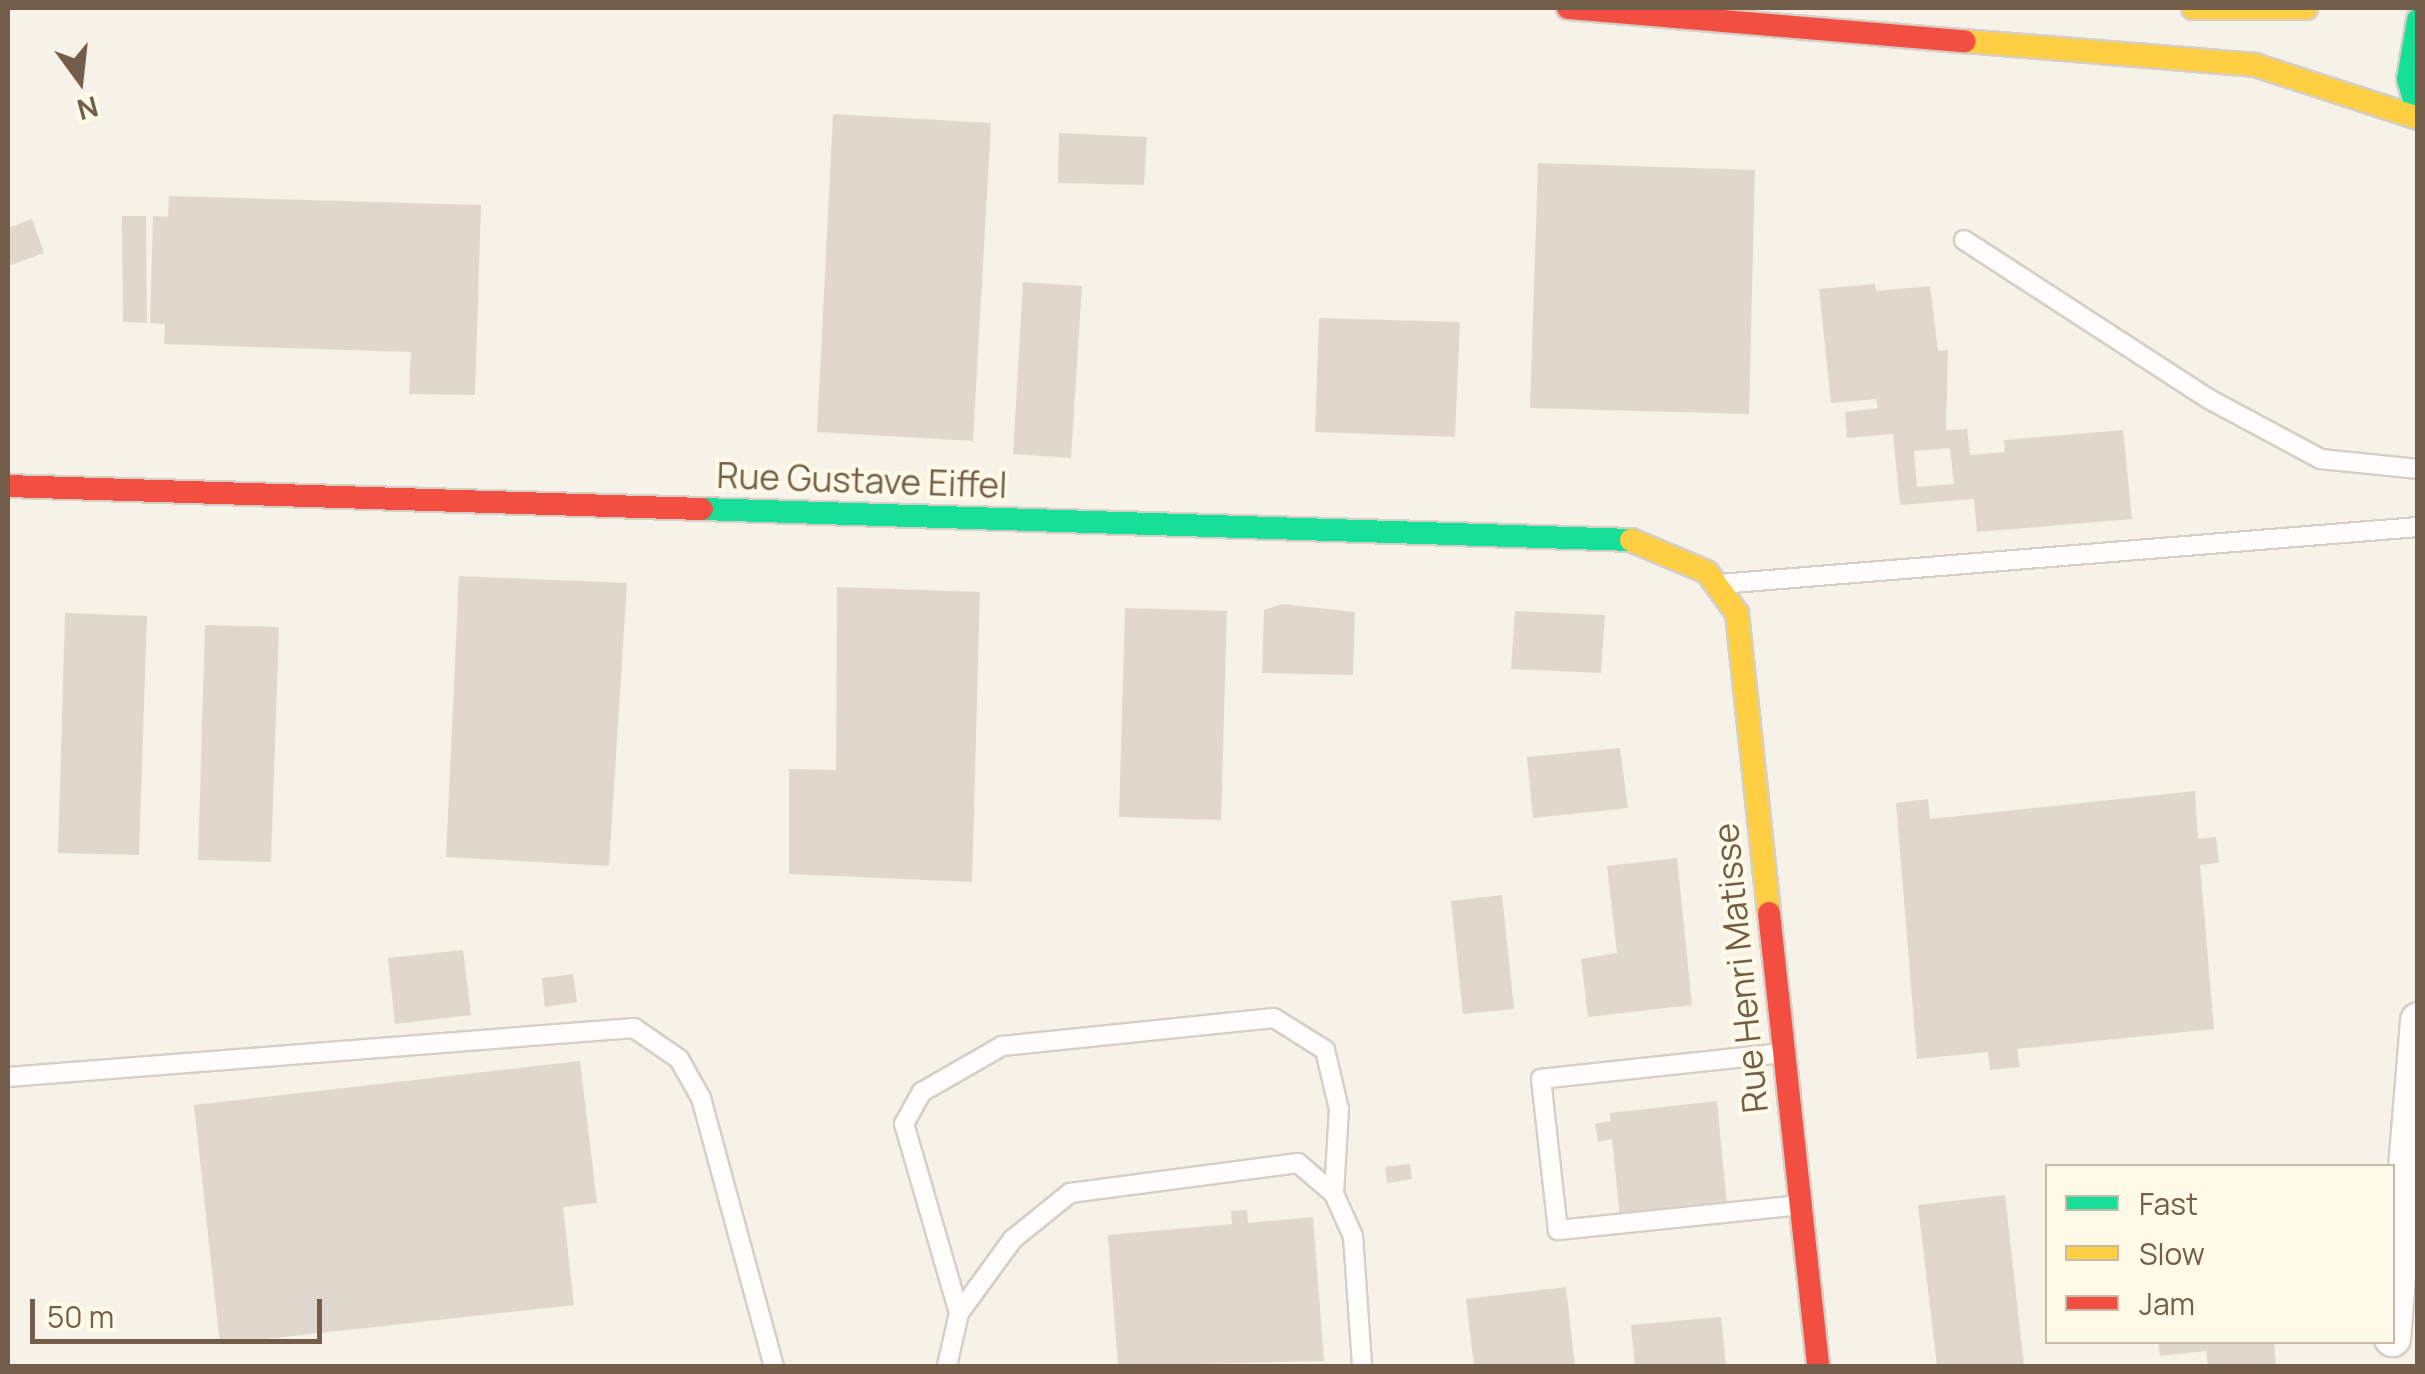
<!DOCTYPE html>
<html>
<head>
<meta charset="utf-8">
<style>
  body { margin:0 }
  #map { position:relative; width:2425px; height:1374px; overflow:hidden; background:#f6f2e8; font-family:Manrope,sans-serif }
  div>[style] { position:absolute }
  .building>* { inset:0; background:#e0d8cd }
  .roads { filter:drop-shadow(2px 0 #d5cfc7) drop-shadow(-2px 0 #d5cfc7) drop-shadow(0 2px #d5cfc7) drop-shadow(0 -2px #d5cfc7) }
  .lane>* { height:18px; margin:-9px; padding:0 9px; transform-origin:9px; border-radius:9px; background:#fefdfc }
  .street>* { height:35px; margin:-17.5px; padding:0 17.5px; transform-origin:17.5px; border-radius:17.5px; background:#fefdfc }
  .fast>* { height:22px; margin:-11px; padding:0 11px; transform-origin:11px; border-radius:11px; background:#16e098 }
  .slow>* { height:22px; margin:-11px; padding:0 11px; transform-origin:11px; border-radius:11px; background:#ffcf43 }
  .jam>* { height:22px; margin:-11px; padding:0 11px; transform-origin:11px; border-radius:11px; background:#f24e42 }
  span { translate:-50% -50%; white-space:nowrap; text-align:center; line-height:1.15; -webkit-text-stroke:8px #fff9e8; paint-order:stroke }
  .street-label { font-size:35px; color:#735e49 }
  .frame { position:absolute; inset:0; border:10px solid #735e49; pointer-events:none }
  .legend { position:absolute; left:2045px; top:1164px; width:350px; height:180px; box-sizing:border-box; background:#fff9e8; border:2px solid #c7bba8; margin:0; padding:12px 18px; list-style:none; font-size:30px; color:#735e49 }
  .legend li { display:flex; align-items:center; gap:20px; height:50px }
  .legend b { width:50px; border:2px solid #c7bba8 }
  .north { position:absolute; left:30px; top:30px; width:100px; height:100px; -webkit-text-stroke:8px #fff9e8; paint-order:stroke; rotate:165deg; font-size:28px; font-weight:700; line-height:40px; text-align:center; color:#735e49 }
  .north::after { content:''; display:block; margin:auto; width:35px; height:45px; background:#735e49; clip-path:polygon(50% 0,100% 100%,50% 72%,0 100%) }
  .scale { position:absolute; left:30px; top:1299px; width:292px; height:45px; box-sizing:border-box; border:5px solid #735e49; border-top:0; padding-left:12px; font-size:30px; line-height:35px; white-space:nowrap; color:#735e49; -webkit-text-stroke:8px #fff9e8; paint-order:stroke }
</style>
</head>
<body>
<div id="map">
  <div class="building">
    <i style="clip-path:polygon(833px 114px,991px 123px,973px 441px,817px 432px)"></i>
    <i style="clip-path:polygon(1059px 133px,1147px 137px,1144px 185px,1058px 183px)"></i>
    <i style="clip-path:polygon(1538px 163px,1755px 170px,1749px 414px,1530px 408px)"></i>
    <i style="clip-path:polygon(169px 196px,481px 205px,475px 395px,409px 394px,411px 352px,164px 344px,165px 324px,150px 323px,153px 216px,168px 217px)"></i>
    <i style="clip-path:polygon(122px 216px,146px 216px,147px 323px,123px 322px)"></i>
    <i style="clip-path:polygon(32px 219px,44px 253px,8px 266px,8px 228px)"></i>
    <i style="clip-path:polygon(1023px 282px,1082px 286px,1071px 458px,1013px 454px)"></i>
    <i style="clip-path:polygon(evenodd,1875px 284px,1876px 291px,1930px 286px,1938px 351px,1948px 350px,1946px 430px,1967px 429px,1970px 455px,2005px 452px,2004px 440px,2123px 430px,2132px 519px,1977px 532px,1974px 499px,1900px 505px,1893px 434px,1847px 438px,1845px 412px,1878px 408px,1876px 399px,1831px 403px,1819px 289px,1875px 284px,1950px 448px,1954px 484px,1917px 487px,1914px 451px,1950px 448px)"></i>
    <i style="clip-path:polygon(1319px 318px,1460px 322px,1455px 437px,1315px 432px)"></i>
    <i style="clip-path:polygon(459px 576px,627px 583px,609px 866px,446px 857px)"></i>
    <i style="clip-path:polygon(837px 587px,980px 592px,972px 882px,789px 874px,789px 769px,836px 770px)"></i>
    <i style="clip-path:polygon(1282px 604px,1355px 612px,1353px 675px,1262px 673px,1264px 610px)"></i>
    <i style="clip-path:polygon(1125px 608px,1227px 611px,1221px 820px,1119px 817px)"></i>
    <i style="clip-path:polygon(1515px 611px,1605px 615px,1601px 673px,1511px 669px)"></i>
    <i style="clip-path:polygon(65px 613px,147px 616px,139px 855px,58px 853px)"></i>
    <i style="clip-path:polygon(205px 625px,279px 627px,271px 862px,198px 860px)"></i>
    <i style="clip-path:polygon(1620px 748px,1628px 808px,1533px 818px,1527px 757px)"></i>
    <i style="clip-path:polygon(2195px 791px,2198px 839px,2216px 837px,2219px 863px,2200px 865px,2214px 1029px,2017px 1049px,2020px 1067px,1990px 1070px,1988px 1052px,1917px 1059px,1896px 803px,1928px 799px,1930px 819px)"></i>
    <i style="clip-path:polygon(1677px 858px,1692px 1005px,1588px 1017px,1581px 959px,1617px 953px,1607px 866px)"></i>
    <i style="clip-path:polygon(1502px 895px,1514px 1009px,1463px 1014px,1451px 901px)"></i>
    <i style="clip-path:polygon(463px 950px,471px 1015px,395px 1024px,388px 958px)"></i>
    <i style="clip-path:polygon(573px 974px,577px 1002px,545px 1007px,542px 978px)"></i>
    <i style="clip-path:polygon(580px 1061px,597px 1203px,563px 1207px,574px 1305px,220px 1344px,194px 1105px)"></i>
    <i style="clip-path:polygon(1717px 1101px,1727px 1207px,1620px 1218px,1612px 1139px,1598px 1142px,1595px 1124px,1611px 1121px,1610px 1113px)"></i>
    <i style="clip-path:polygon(1410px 1164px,1412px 1179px,1387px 1183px,1385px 1167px)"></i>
    <i style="clip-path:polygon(2005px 1195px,2024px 1366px,1937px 1366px,1918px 1205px)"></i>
    <i style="clip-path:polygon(1247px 1210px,1248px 1223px,1313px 1217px,1324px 1361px,1118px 1366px,1108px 1235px,1232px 1224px,1231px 1211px)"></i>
    <i style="clip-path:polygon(1566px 1287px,1575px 1366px,1474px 1366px,1466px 1299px)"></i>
    <i style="clip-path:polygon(1721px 1317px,1726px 1366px,1635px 1366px,1631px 1325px)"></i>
    <i style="clip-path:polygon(2158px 1342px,2274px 1342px,2276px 1366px,2208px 1366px,2206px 1351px,2160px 1356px)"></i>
  </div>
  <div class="roads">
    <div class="lane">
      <i style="left:1964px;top:240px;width:290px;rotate:33deg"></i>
      <i style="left:2207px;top:398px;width:129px;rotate:28.2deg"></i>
      <i style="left:2321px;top:459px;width:98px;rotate:5.9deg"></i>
      <i style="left:1720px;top:584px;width:700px;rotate:-4.67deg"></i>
      <i style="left:1783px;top:1053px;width:243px;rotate:173.9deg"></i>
      <i style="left:1541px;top:1079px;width:152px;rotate:83.6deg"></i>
      <i style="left:1558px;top:1230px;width:242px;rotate:-5.9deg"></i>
      <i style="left:8px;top:1077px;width:628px;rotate:-4.48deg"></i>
      <i style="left:634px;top:1028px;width:55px;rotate:34.6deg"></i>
      <i style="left:679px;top:1059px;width:45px;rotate:60.6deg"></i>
      <i style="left:701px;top:1098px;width:278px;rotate:74.8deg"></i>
      <i style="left:959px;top:1313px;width:197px;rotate:-106.2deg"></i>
      <i style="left:904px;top:1124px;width:37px;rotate:-61deg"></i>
      <i style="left:922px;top:1092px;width:92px;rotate:-29.9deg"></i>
      <i style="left:1002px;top:1046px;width:273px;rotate:-5.9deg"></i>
      <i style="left:1274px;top:1018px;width:60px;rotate:32.1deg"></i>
      <i style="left:1325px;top:1050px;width:61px;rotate:76.7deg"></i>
      <i style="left:1339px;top:1109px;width:85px;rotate:93.4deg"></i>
      <i style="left:947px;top:1366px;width:54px;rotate:-77.2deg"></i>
      <i style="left:959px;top:1313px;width:92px;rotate:-53.9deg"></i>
      <i style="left:1013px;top:1239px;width:73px;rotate:-38.9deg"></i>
      <i style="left:1070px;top:1193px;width:230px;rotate:-7.5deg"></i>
      <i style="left:1298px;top:1163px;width:48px;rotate:40.7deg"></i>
      <i style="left:1334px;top:1194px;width:46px;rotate:65.7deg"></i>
      <i style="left:1353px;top:1236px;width:130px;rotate:86deg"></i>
    </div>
    <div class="street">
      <i style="left:2392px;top:1338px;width:319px;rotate:-85.3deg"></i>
    </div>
    <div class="fast">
      <i style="left:2418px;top:20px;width:60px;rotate:99.6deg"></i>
      <i style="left:2408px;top:79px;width:37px;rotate:74deg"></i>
      <i style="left:702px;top:509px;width:930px;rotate:1.91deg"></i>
    </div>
    <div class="slow">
      <i style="left:2193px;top:8px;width:113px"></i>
      <i style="left:1965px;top:41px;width:291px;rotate:4.7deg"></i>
      <i style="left:2255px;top:65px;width:171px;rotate:18deg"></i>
      <i style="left:1631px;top:540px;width:82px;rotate:22.8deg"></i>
      <i style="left:1707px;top:572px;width:51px;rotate:53.8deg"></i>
      <i style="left:1737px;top:613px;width:302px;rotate:83.9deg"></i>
    </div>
    <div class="jam">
      <i style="left:1568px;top:8px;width:398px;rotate:4.8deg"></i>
      <i style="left:8px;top:486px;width:694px;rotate:1.9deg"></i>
      <i style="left:1769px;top:913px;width:456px;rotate:83.8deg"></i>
    </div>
  </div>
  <div class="street-label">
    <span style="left:862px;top:480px;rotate:2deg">Rue Gustave Eiffel</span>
    <span style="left:1740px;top:968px;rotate:-96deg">Rue Henri Matisse</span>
  </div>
  <div class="frame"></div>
  <ul class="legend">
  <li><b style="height:12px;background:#16e098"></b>Fast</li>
  <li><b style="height:12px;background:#ffcf43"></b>Slow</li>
  <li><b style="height:12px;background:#f24e42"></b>Jam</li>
  </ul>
  <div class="north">N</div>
  <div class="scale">50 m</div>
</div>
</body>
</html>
